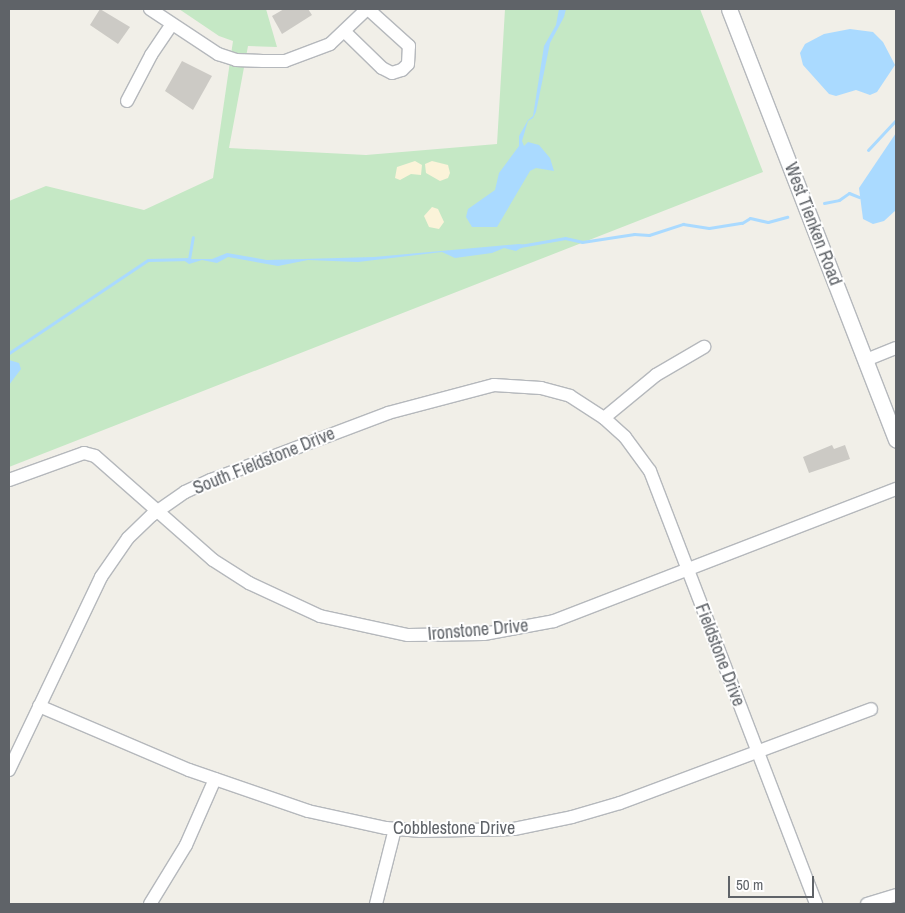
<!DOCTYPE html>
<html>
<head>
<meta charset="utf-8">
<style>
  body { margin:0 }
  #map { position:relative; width:905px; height:913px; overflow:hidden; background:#f1efe8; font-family:"Archivo Narrow",sans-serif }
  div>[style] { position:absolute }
  .green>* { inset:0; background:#c5e8c5 }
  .sand>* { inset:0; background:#fbf3d9 }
  .water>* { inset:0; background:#aadaff }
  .stream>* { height:3px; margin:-1.5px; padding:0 1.5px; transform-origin:1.5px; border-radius:1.5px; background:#aadaff }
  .building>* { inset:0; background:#cccac5 }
  .roads { filter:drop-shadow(1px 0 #b5b8bc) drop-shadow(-1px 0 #b5b8bc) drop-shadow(0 1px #b5b8bc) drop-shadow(0 -1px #b5b8bc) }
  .minor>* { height:12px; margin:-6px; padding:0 6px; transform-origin:6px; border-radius:6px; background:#fff }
  .tertiary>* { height:15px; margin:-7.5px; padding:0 7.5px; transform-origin:7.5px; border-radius:7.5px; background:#fff }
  span { translate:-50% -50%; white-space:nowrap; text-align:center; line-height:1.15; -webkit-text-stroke:4px #fff; paint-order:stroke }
  .street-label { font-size:18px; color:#5f6368 }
  .frame { position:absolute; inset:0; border:10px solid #5f6368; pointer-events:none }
  .scale { position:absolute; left:728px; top:876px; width:86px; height:22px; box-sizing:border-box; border:2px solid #5f6368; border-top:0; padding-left:6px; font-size:15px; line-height:18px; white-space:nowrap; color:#5f6368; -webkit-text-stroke:4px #fff; paint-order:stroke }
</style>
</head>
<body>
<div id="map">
  <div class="green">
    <i style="clip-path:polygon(179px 9px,266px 9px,277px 47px,248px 46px,229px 148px,366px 155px,497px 144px,505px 9px,700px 9px,763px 172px,9px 467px,9px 201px,46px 186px,144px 210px,213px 178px,233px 41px,219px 36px)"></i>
  </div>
  <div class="sand">
    <i style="clip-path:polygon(415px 161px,422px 165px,421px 175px,411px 174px,400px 180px,395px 178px,397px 167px)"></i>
    <i style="clip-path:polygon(432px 161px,448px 165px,450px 173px,448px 178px,440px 181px,426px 173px,425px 164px)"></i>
    <i style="clip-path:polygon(432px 207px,438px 209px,444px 222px,439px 229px,429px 227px,424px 216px)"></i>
  </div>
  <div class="water">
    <i style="clip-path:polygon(559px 9px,566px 9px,564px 17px,550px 43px,536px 112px,533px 118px,528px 121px,522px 141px,524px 146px,528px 142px,539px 145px,550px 158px,554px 171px,536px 168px,530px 171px,497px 227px,472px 227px,466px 217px,468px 209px,495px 190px,499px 173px,519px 146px,519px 136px,528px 120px,533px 116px,544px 46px,556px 25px)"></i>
    <i style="clip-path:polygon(850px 29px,873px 32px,883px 42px,895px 65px,877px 92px,870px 95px,856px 90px,836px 96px,829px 94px,803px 65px,800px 53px,805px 44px,824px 34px)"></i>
    <i style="clip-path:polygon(896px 133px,896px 210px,884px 221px,873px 224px,863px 219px,859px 188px)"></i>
    <i style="clip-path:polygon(519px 244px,526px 245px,516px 251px,504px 248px,492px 253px,455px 258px,442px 252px,358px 262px,308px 260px,278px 266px,228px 257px,217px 263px,202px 260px,189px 264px,182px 259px,212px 259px,227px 253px,267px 260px,374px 257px)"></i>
    <i style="clip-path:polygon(9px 360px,19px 363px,21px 369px,9px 385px)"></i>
  </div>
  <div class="stream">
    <i style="left:868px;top:150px;width:41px;rotate:-47deg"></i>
    <i style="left:824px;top:203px;width:15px;rotate:-11deg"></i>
    <i style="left:839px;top:200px;width:12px;rotate:-35deg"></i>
    <i style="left:849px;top:193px;width:11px;rotate:22deg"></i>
    <i style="left:520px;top:246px;width:46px;rotate:-10.1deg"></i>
    <i style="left:565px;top:238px;width:17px;rotate:13deg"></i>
    <i style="left:582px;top:242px;width:53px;rotate:-8.7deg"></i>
    <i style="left:634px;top:234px;width:15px;rotate:4deg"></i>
    <i style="left:649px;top:235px;width:36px;rotate:-18deg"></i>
    <i style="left:683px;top:224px;width:26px;rotate:9deg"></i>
    <i style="left:709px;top:228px;width:33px;rotate:-9deg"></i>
    <i style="left:742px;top:223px;width:9px;rotate:-32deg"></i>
    <i style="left:750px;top:218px;width:18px;rotate:13deg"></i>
    <i style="left:768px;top:222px;width:20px;rotate:-15deg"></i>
    <i style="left:9px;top:353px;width:167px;rotate:-33.8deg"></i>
    <i style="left:148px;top:260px;width:41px;rotate:-1.4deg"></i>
    <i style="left:189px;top:259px;width:22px;rotate:-80deg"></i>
  </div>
  <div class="building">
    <i style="clip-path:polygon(100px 9px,130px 27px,118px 44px,90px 25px)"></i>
    <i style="clip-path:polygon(284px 9px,308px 9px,312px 15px,282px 34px,272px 16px)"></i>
    <i style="clip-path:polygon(182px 61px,212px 76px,193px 110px,165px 91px)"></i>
    <i style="clip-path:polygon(832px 445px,834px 449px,845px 445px,850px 459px,809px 473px,803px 457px)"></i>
  </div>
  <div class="roads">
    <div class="minor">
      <i style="left:150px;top:9px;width:82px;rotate:33.5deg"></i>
      <i style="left:218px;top:54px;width:19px;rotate:18deg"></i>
      <i style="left:236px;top:60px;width:27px;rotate:2deg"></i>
      <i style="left:263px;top:61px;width:22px"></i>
      <i style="left:285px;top:61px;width:48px;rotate:-20.7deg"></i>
      <i style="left:330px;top:44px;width:51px;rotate:-43.4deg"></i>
      <i style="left:346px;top:33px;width:50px;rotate:44.2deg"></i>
      <i style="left:382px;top:68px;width:11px;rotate:27deg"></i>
      <i style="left:392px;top:73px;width:10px;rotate:-17deg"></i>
      <i style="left:402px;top:70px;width:8px;rotate:-45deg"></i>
      <i style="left:408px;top:64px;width:18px;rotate:-87deg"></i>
      <i style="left:409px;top:46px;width:55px;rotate:-137.9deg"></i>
      <i style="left:127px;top:101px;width:52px;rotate:-62.4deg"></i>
      <i style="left:151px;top:55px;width:37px;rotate:-56deg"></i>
      <i style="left:866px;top:360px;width:32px;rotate:-22deg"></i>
      <i style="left:604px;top:418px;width:67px;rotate:-39.6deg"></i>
      <i style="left:656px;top:375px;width:56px;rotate:-30.3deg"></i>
      <i style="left:9px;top:480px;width:80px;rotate:-19.8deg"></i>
      <i style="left:84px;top:453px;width:11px;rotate:15deg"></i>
      <i style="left:95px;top:456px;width:157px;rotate:41.4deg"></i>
      <i style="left:213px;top:560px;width:43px;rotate:32.6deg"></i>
      <i style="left:249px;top:583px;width:78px;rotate:24.9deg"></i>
      <i style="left:320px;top:616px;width:90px;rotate:12.2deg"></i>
      <i style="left:408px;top:635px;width:76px;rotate:-0.8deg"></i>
      <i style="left:484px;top:634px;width:71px;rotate:-10.5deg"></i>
      <i style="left:554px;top:621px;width:367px;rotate:-21.1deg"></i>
      <i style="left:39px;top:706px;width:163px;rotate:23.1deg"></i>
      <i style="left:189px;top:770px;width:126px;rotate:19deg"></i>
      <i style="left:308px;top:811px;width:80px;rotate:12.3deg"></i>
      <i style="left:386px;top:828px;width:35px;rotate:5deg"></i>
      <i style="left:421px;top:831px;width:93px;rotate:-1.2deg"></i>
      <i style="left:514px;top:829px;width:59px;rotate:-11.7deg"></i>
      <i style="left:572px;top:817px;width:50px;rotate:-16.3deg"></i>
      <i style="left:620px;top:803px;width:268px;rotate:-20.5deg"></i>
      <i style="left:9px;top:770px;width:214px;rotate:-64.5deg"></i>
      <i style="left:101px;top:577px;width:47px;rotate:-55.3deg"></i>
      <i style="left:128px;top:538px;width:33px;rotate:-44deg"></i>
      <i style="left:152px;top:515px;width:40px;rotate:-34.9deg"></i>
      <i style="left:185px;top:492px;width:29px;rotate:-25deg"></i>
      <i style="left:211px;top:480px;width:189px;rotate:-20.7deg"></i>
      <i style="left:388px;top:413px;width:110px;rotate:-14.8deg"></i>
      <i style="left:494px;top:385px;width:47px;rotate:3.7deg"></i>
      <i style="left:541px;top:388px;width:30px;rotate:15deg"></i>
      <i style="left:570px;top:396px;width:40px;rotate:32.9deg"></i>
      <i style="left:604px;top:418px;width:28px;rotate:42deg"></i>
      <i style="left:625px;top:437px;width:42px;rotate:53.7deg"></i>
      <i style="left:650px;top:471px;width:464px;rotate:69deg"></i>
      <i style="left:150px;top:904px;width:69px;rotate:-58.6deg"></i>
      <i style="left:186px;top:845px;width:72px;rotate:-66.3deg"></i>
      <i style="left:376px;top:904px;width:77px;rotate:-75.8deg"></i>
      <i style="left:867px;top:904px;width:30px;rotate:-17deg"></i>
    </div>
    <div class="tertiary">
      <i style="left:729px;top:9px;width:462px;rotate:68.8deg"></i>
    </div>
  </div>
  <div class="street-label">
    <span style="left:813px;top:224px;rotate:69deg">West Tienken Road</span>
    <span style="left:264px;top:461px;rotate:-22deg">South Fieldstone Drive</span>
    <span style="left:478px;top:630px;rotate:-5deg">Ironstone Drive</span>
    <span style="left:720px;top:655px;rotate:69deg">Fieldstone Drive</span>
    <span style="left:454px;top:828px">Cobblestone Drive</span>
  </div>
  <div class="frame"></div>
  <div class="scale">50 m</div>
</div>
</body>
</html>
